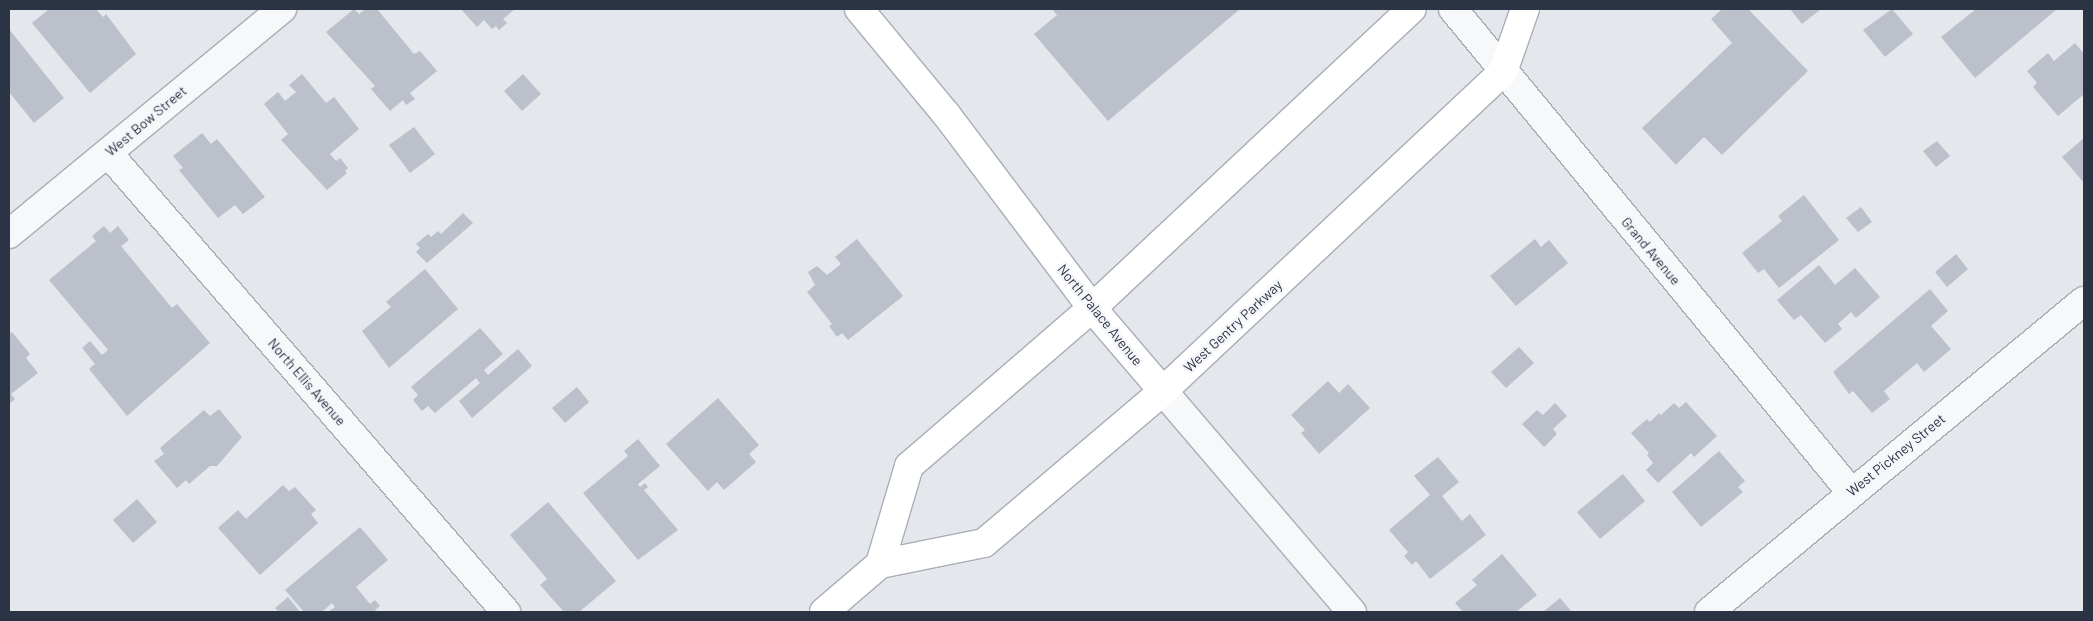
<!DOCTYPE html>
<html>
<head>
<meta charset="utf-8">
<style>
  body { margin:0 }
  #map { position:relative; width:2093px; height:621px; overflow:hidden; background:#e4e7ec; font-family:Barlow,sans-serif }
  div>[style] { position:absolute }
  .building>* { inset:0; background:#bbc0ca }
  .roads { filter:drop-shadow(1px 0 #a9aeb7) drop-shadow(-1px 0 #a9aeb7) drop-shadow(0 1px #a9aeb7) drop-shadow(0 -1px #a9aeb7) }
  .minor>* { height:28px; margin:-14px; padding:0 14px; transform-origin:14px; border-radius:14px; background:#f7f8fa }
  .tertiary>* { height:28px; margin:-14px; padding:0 14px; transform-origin:14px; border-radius:14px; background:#f7f8fa }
  .secondary>* { height:28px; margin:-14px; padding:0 14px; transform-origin:14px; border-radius:14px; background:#fff }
  .primary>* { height:28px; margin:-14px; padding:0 14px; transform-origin:14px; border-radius:14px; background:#fff }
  span { translate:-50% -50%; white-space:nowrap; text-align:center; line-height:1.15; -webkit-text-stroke:5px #f4f6f9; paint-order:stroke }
  .street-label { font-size:14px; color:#2b3445 }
  .frame { position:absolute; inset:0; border:10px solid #2b3445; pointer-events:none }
</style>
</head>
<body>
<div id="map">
  <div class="building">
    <i style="clip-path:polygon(49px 9px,96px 9px,103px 17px,106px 14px,136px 54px,90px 93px,32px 23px)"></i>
    <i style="clip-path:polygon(354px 9px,359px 14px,366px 9px,377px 9px,414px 54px,420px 51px,437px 71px,410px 93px,415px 99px,406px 105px,403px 100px,390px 111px,371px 89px,375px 86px,326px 32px)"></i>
    <i style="clip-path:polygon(461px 9px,515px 9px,503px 19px,507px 23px,499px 30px,496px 26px,492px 29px,484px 20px,477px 27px)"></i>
    <i style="clip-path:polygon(1052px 9px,1240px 9px,1108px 121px,1034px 34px,1057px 15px)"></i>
    <i style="clip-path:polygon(1722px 9px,1748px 9px,1808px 71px,1722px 155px,1704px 137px,1676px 165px,1642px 128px,1732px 43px,1711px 19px)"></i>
    <i style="clip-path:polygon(1790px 9px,1821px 9px,1802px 24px)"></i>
    <i style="clip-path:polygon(1892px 9px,1913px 34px,1885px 57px,1863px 30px)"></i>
    <i style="clip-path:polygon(1976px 9px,2057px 9px,1975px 78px,1941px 37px)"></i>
    <i style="clip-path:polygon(9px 29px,64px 98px,34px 123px,9px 92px)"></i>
    <i style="clip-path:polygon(2075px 43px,2084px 54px,2084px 94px,2058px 116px,2033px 87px,2037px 83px,2027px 71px,2048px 53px,2054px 61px)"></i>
    <i style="clip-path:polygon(302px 74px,326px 103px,334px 97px,359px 129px,330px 154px,336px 161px,340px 158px,348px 168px,345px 171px,347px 173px,327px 190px,281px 140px,288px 134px,264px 104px,278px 92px,285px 101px,296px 92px,289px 85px)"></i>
    <i style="clip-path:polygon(523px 74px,541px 94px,522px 111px,504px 91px)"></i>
    <i style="clip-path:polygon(414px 127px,435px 154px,410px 173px,389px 145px)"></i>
    <i style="clip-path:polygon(202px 133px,211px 144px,217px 139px,265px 197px,243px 214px,235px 205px,218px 218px,179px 170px,183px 168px,173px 156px)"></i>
    <i style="clip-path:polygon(2084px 138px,2084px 183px,2062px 157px)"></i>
    <i style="clip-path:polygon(1937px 141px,1950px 156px,1936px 167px,1923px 151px)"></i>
    <i style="clip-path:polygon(1804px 195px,1839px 240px,1779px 288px,1764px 269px,1758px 273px,1742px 253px,1782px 221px,1778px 216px)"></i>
    <i style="clip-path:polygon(1861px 207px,1872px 222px,1858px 232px,1846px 218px)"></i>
    <i style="clip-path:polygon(463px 213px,473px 223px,427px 263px,416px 252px,420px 248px,416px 244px,428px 234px,431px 237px,438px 231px,441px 234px)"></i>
    <i style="clip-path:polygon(104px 226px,110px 233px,118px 226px,129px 240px,121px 246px,172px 308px,177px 304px,210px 343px,127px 416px,89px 369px,95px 364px,82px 348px,90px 341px,102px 355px,108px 350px,49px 280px,96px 241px,92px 236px)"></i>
    <i style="clip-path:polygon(857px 239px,903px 296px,848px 340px,842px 333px,837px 337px,829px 326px,832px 324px,807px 292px,815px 285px,808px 272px,817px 266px,827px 275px,841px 264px,835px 257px)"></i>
    <i style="clip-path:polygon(1535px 239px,1541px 247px,1549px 240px,1568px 263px,1516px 306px,1490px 276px)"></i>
    <i style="clip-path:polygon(1956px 254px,1968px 269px,1947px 287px,1935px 272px)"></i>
    <i style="clip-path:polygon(1819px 265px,1835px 285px,1855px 268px,1880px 297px,1856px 318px,1851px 312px,1838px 324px,1842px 329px,1825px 343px,1801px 315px,1794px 320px,1777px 300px)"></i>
    <i style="clip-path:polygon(425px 269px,458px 309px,389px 368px,362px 331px,391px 307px,386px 302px)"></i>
    <i style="clip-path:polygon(1930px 289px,1948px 311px,1931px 326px,1951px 349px,1924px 372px,1917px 363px,1884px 391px,1890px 399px,1872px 413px,1853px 391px,1849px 394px,1833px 372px)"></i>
    <i style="clip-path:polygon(480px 328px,503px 354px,484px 370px,488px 375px,518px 349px,532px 366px,472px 418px,459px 401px,480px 383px,476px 378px,435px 413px,428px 406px,422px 411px,413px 400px,418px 395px,411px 387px)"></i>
    <i style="clip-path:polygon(12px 332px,30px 354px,26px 358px,38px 373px,11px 394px,15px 399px,9px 404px,9px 334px)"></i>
    <i style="clip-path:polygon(1519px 347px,1534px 363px,1506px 388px,1491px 372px)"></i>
    <i style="clip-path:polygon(1328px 381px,1339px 393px,1348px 384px,1370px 408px,1319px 454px,1301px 433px,1305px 430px,1291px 415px)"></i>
    <i style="clip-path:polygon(577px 387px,589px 402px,565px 423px,552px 408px)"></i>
    <i style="clip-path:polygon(718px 398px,759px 445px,749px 454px,756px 462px,724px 490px,717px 482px,708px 491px,666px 444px)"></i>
    <i style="clip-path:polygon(1686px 402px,1717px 436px,1694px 457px,1691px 453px,1658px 483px,1646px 470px,1653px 463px,1647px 455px,1649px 453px,1631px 433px,1647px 419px,1650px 422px,1659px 413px,1661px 415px,1674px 403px,1679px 408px)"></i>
    <i style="clip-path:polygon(1555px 403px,1567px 416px,1553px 429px,1557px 434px,1544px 447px,1522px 424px,1537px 410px,1543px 415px)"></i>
    <i style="clip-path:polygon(219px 409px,242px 437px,217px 466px,210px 466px,189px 484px,186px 480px,177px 488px,154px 461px,164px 454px,160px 448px,204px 410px,210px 416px)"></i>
    <i style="clip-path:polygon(638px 439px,660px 466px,638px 484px,640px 487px,645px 483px,648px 487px,644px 490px,678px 530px,638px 560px,583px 493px,628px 456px,624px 451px)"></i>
    <i style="clip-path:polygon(1719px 451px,1745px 481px,1738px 487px,1743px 492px,1701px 527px,1672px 492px)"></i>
    <i style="clip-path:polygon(1438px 457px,1459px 482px,1442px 496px,1462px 521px,1470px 514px,1486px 535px,1430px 579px,1416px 561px,1412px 565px,1404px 556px,1408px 552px,1389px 530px,1430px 495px,1414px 476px)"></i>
    <i style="clip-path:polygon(1623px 474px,1645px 501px,1600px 539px,1577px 512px)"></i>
    <i style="clip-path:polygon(283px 485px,289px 491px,295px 487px,316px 510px,311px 514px,318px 523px,260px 575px,218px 528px,238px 510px,246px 519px)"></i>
    <i style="clip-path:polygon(137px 499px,157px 522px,133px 543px,113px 520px)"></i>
    <i style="clip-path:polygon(548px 502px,616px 581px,579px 612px,564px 612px,540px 585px,547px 579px,510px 535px)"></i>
    <i style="clip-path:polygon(360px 527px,388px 560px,356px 587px,370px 604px,375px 600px,380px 606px,375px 610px,377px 612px,328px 612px,335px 607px,332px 603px,322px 612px,304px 612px,285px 590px)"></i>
    <i style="clip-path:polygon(1502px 554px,1537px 595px,1516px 612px,1463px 612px,1455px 603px,1477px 585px,1472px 580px)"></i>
    <i style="clip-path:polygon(288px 597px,300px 612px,279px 612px,275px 608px)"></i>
    <i style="clip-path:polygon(1560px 598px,1572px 612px,1543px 612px)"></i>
  </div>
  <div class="roads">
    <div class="minor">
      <i style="left:1453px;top:9px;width:626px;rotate:50.51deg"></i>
      <i style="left:108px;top:153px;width:608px;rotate:49.07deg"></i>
      <i style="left:9px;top:234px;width:354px;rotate:-39.5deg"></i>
      <i style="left:1709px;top:612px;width:487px;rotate:-39.7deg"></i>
    </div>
    <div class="tertiary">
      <i style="left:1163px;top:391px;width:291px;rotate:49.5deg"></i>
    </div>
    <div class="secondary">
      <i style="left:859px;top:9px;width:136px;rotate:50.4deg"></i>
      <i style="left:946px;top:114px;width:243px;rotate:53deg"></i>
      <i style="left:1092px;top:308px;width:109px;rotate:49.5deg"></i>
    </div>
    <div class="primary">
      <i style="left:880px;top:564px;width:102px;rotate:-73.5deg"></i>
      <i style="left:909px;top:466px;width:242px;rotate:-40.8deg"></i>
      <i style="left:1092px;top:308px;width:438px;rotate:-43.1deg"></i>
      <i style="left:824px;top:612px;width:74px;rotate:-40.6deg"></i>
      <i style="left:880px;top:564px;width:106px;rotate:-11.4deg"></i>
      <i style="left:984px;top:543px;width:235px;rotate:-40.3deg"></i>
      <i style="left:1163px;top:391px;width:466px;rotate:-43.2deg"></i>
      <i style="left:1503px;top:72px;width:67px;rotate:-70.8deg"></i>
    </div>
  </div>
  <div class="street-label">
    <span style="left:146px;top:121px;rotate:-40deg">West Bow Street</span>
    <span style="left:1651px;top:251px;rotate:50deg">Grand Avenue</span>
    <span style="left:1100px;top:315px;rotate:51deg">North Palace Avenue</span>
    <span style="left:1233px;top:326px;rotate:-43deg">West Gentry Parkway</span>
    <span style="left:307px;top:382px;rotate:49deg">North Ellis Avenue</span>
    <span style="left:1896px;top:455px;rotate:-39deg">West Pickney Street</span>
  </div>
  <div class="frame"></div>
</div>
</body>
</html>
